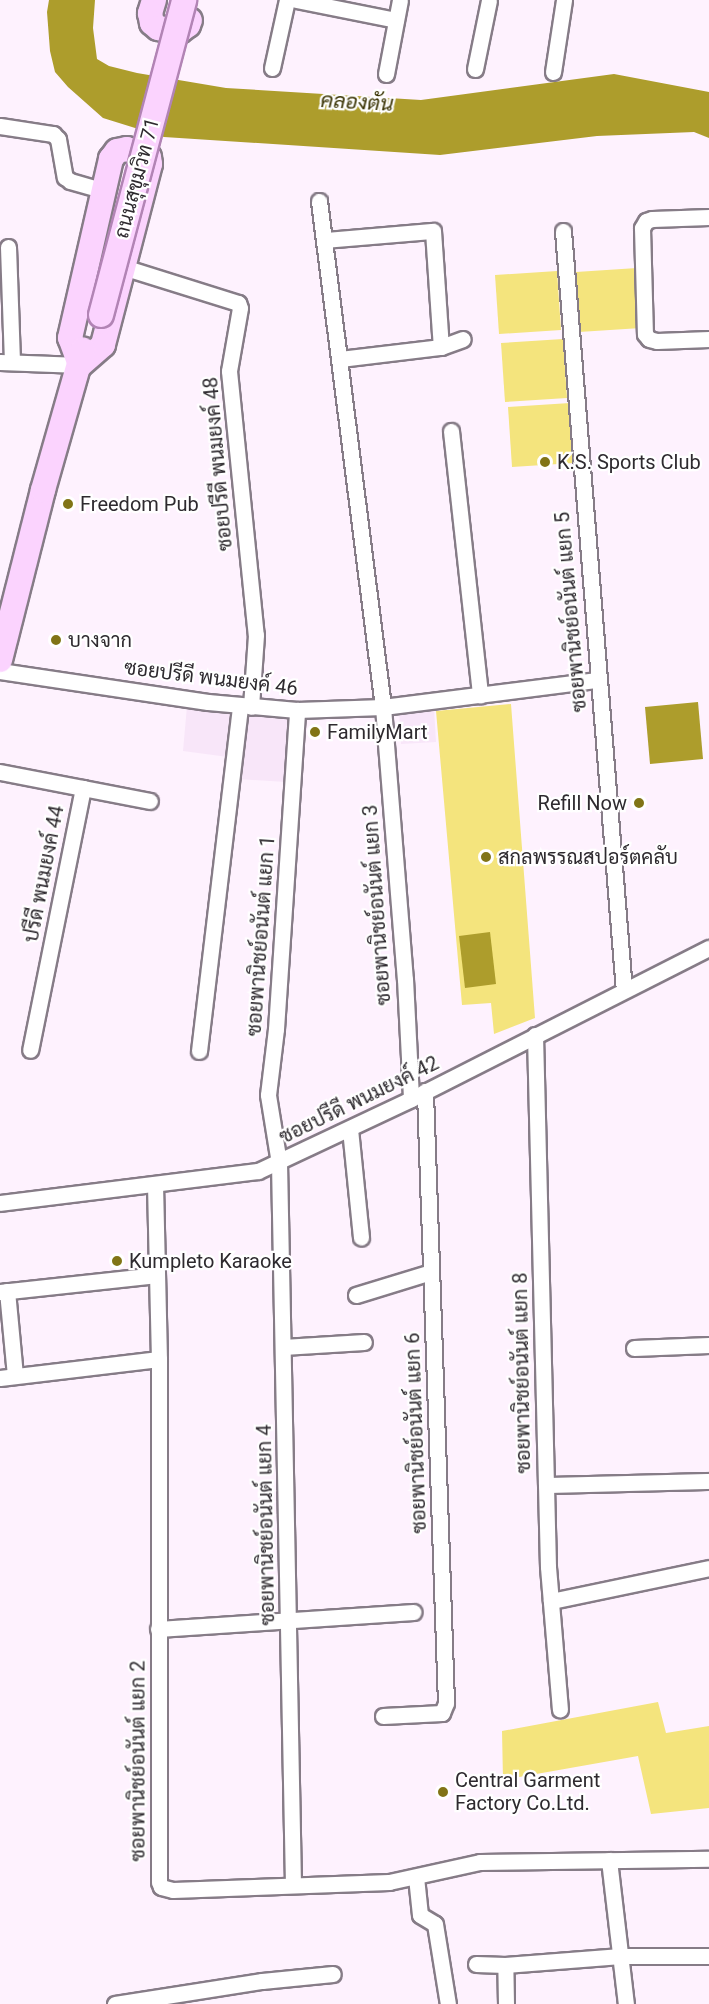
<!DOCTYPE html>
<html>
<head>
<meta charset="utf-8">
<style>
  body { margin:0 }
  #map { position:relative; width:709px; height:2004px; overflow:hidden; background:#fef2fe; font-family:Roboto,Sarabun,sans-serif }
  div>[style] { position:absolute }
  .built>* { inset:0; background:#f8e6f9 }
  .green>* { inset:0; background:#f4e47d }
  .water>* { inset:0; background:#ad9d2c }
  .roads { filter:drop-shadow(2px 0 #867c87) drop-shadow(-2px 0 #867c87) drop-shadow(0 2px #867c87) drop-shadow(0 -2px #867c87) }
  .minor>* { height:15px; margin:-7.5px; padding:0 7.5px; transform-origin:7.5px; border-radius:7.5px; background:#fff }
  .primary>* { height:24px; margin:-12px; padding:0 12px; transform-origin:12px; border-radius:12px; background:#fbd3fe }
  .bridges { filter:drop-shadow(2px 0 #b284b5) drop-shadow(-2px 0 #b284b5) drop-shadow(0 2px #b284b5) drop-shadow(0 -2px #b284b5) }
  .primary-bridge>* { height:24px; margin:-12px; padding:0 12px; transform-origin:12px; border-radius:12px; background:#fbd3fe }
  .dots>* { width:16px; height:16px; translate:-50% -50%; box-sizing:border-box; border:3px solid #fff; border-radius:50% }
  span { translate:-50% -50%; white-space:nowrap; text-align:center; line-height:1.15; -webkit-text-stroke:4.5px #fff; paint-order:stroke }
  .street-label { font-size:20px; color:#2e2a2f }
  .poi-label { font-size:20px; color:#2e2a2f }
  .left { translate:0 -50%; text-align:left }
  .right { translate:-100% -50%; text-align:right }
  .water-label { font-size:21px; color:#383101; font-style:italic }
</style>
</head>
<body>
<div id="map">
  <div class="built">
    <i style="clip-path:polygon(187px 706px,232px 711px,228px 757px,183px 751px)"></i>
    <i style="clip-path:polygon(434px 708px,436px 742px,401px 744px,399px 711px)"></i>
    <i style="clip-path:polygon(244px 713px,289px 717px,286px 782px,238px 779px)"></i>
  </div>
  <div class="green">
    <i style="clip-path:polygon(637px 268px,641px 328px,579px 332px,576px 272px)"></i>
    <i style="clip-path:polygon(557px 271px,561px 330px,499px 334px,495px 275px)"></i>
    <i style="clip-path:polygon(563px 339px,567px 398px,505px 402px,501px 343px)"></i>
    <i style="clip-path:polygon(570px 403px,574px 463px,512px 467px,508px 407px)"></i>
    <i style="clip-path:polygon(511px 704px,535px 1018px,494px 1034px,491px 1003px,462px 1005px,436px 711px)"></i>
    <i style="clip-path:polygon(658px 1702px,666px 1733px,709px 1726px,709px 1808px,651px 1814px,638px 1756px,503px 1780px,502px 1731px)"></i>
  </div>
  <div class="water">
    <i style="clip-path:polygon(49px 0,95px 0,93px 28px,97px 59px,109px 66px,137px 73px,226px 88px,421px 100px,614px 74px,709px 92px,709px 138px,694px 132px,597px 136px,440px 155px,164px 137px,103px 118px,68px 87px,55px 72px,50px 51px,47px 12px)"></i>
    <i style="clip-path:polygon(698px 702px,703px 759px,650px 764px,645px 707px)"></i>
    <i style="clip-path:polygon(490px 932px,496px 984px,465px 988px,459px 936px)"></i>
  </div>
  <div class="roads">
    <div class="minor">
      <i style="left:296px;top:0;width:102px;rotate:11.3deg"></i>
      <i style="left:272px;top:68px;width:70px;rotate:-77.6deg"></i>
      <i style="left:475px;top:69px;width:70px;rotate:-78.5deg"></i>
      <i style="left:553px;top:72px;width:73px;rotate:-81.3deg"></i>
      <i style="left:386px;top:74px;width:75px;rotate:-79.3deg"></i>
      <i style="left:0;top:126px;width:54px;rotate:8.6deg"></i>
      <i style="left:53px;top:134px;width:7px;rotate:45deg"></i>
      <i style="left:58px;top:139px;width:39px;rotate:80deg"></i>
      <i style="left:65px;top:177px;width:6px;rotate:39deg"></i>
      <i style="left:70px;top:181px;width:35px;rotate:16deg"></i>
      <i style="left:319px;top:201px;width:510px;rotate:82.79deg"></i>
      <i style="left:383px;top:707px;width:273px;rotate:85.4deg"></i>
      <i style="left:405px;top:979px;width:120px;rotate:87.1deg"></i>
      <i style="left:709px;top:217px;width:57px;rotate:178deg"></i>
      <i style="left:652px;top:219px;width:6px;rotate:162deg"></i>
      <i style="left:646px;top:221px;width:8px;rotate:120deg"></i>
      <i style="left:642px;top:228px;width:106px;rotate:88.4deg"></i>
      <i style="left:645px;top:334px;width:6px;rotate:51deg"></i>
      <i style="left:649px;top:339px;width:8px;rotate:14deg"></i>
      <i style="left:657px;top:341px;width:52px;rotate:-2.2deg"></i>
      <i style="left:563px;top:231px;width:761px;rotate:85.41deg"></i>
      <i style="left:325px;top:240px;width:108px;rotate:-4.8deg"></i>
      <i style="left:433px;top:231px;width:116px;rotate:86.1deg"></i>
      <i style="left:8px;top:247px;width:115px;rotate:88deg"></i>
      <i style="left:123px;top:267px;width:121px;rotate:17.4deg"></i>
      <i style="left:238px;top:303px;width:5px;rotate:68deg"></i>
      <i style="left:240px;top:308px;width:64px;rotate:99.9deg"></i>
      <i style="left:229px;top:371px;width:265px;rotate:84.2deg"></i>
      <i style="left:256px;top:635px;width:72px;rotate:94deg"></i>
      <i style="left:340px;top:359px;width:102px;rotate:-6.8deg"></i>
      <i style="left:441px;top:347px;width:23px;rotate:-20deg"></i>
      <i style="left:0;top:362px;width:80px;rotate:2.1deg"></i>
      <i style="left:451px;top:431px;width:266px;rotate:83.7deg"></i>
      <i style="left:0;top:671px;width:210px;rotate:8.5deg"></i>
      <i style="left:208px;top:702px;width:89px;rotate:5.1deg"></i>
      <i style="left:297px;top:710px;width:86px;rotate:-2deg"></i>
      <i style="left:383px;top:707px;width:216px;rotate:-7.2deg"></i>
      <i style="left:0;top:772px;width:85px;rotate:10.9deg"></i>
      <i style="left:83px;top:788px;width:267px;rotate:101.4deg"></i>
      <i style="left:83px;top:788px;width:68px;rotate:11deg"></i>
      <i style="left:535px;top:1035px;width:532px;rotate:88.6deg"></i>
      <i style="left:548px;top:1567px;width:143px;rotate:85.2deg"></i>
      <i style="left:199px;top:1051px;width:347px;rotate:-83.2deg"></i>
      <i style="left:350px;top:1129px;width:109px;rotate:84.2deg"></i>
      <i style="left:155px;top:1184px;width:175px;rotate:88.7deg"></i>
      <i style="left:159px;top:1359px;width:523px;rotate:90deg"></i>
      <i style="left:159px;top:1882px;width:5px;rotate:68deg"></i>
      <i style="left:161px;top:1887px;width:12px;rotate:14deg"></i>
      <i style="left:173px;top:1890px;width:216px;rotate:-2.1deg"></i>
      <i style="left:389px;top:1882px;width:93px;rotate:-12.4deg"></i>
      <i style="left:480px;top:1862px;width:229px;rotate:-0.8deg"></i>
      <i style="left:0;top:1203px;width:260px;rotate:-7.1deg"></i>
      <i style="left:258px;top:1171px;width:169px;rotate:-25.2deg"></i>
      <i style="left:411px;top:1099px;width:334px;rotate:-26.9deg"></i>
      <i style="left:7px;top:1291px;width:85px;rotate:84.6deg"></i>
      <i style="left:0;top:1292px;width:158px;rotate:-6.2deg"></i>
      <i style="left:356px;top:1295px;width:78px;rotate:-17deg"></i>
      <i style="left:283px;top:1347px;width:81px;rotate:-3.5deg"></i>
      <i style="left:634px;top:1348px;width:75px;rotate:-2.3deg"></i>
      <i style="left:0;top:1378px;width:160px;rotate:-6.8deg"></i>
      <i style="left:546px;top:1485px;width:163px;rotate:-1.4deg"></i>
      <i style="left:551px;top:1601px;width:161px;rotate:-11.8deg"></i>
      <i style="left:158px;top:1629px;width:256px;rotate:-3.8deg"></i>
      <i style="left:383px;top:1716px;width:59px;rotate:-2.9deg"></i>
      <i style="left:442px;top:1713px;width:11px;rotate:-68deg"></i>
      <i style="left:446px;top:1703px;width:612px;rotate:-91.97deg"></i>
      <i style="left:609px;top:1860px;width:145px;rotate:83.3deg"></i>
      <i style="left:416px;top:1877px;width:38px;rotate:84deg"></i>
      <i style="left:420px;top:1915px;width:17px;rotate:31deg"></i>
      <i style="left:435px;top:1924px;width:81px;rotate:80.8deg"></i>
      <i style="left:293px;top:1885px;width:722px;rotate:-91.11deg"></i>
      <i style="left:279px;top:1163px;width:69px;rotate:-99.2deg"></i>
      <i style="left:268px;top:1095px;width:66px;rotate:-83.1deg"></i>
      <i style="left:276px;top:1029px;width:320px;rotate:-86.2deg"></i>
      <i style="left:476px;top:1964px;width:29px;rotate:2deg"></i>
      <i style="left:115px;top:2004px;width:149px;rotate:-8.9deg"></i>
      <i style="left:262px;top:1981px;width:71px;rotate:-5.6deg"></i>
      <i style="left:506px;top:2004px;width:39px;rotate:-91deg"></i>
      <i style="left:505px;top:1965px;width:116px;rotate:-4.4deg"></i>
      <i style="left:621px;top:1956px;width:88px"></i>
    </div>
    <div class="primary">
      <i style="left:154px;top:0;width:14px;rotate:107deg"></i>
      <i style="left:150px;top:13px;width:10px;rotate:79deg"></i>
      <i style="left:152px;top:23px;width:8px;rotate:40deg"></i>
      <i style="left:158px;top:28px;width:22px;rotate:8deg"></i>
      <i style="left:180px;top:31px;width:10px;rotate:-37deg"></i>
      <i style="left:188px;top:25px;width:5px;rotate:-68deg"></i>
      <i style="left:127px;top:149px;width:23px;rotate:20deg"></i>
      <i style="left:149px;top:157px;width:7px;rotate:82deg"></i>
      <i style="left:150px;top:164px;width:187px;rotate:104.6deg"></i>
      <i style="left:103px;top:345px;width:30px;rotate:139deg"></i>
      <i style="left:80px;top:365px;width:29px;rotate:-110deg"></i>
      <i style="left:70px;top:338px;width:184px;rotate:-77.1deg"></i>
      <i style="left:111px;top:159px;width:10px;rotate:-53deg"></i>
      <i style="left:117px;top:151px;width:10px;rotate:-11deg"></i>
      <i style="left:0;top:660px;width:175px;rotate:-75.8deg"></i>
      <i style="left:43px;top:490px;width:146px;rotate:-74.1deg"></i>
    </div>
  </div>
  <div class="bridges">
    <div class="primary-bridge">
      <i style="left:101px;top:315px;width:326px;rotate:-75.2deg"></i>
    </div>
  </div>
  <div class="dots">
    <i style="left:545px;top:462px;background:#817416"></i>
    <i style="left:68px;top:504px;background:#817416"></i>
    <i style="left:56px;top:640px;background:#817416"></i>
    <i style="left:315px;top:732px;background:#817416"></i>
    <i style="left:639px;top:803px;background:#817416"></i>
    <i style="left:486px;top:857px;background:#817416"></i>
    <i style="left:117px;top:1261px;background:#817416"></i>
    <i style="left:443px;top:1792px;background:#817416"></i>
  </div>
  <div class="street-label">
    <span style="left:137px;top:178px;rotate:-75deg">ถนนสุขุมวิท 71</span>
    <span style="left:218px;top:464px;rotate:-95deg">ซอยปรีดี พนมยงค์ 48</span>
    <span style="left:571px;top:612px;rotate:-95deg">ซอยพานิชย์อนันต์ แยก 5</span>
    <span style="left:211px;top:678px;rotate:7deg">ซอยปรีดี พนมยงค์ 46</span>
    <span style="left:44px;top:874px;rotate:-79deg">ปรีดี พนมยงค์ 44</span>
    <span style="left:377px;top:905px;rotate:-94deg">ซอยพานิชย์อนันต์ แยก 3</span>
    <span style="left:261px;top:936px;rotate:-86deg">ซอยพานิชย์อนันต์ แยก 1</span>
    <span style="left:359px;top:1100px;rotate:-26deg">ซอยปรีดี พนมยงค์ 42</span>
    <span style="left:522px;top:1373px;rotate:-91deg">ซอยพานิชย์อนันต์ แยก 8</span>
    <span style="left:416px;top:1433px;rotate:-92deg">ซอยพานิชย์อนันต์ แยก 6</span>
    <span style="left:266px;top:1525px;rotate:-91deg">ซอยพานิชย์อนันต์ แยก 4</span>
    <span style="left:138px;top:1761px;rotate:-90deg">ซอยพานิชย์อนันต์ แยก 2</span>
  </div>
  <div class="poi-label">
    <span class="left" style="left:557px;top:462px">K.S. Sports Club</span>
    <span class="left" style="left:80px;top:504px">Freedom Pub</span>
    <span class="left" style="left:68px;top:640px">บางจาก</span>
    <span class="left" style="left:327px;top:732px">FamilyMart</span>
    <span class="right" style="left:627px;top:803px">Refill Now</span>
    <span class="left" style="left:498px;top:857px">สกลพรรณสปอร์ตคลับ</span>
    <span class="left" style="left:129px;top:1261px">Kumpleto Karaoke</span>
    <span class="left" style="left:455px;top:1792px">Central Garment<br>Factory Co.Ltd.</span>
  </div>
  <div class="water-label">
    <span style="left:357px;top:102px;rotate:3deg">คลองตัน</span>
  </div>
</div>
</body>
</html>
